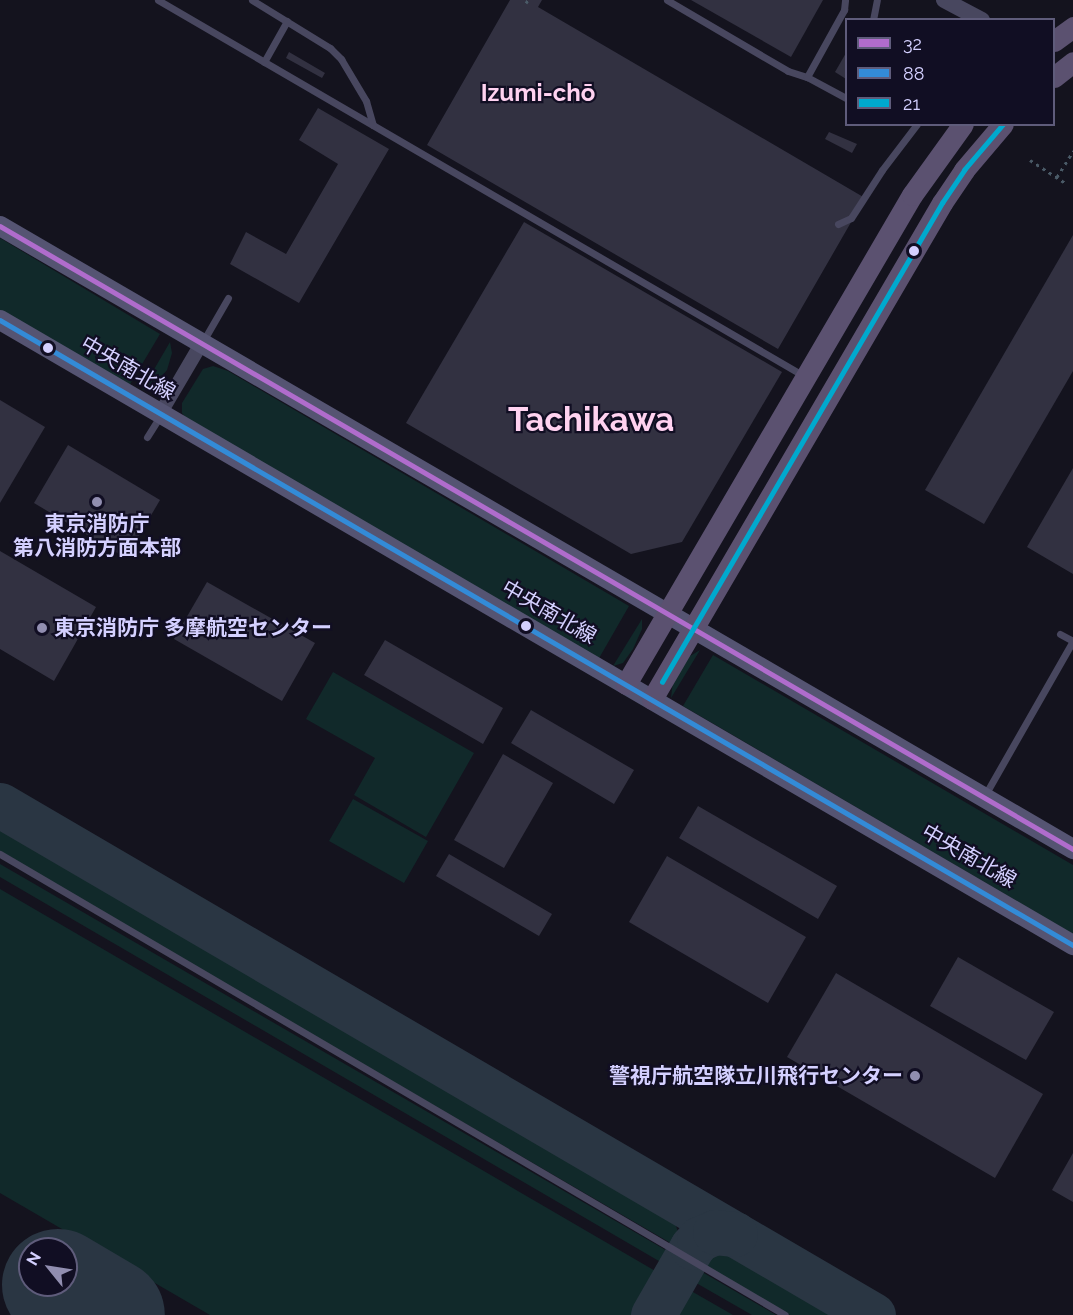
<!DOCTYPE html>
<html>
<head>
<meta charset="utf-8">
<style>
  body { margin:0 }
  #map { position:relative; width:1073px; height:1315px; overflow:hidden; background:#14131e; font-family:Raleway,"Noto Sans JP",sans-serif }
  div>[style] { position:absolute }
  .green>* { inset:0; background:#11292a }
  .taxiway>* { height:45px; margin:-22.5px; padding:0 22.5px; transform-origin:22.5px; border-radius:22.5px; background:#2a3643 }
  .runway>* { height:112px; margin:-56px; padding:0 56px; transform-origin:56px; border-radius:56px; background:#2a3643 }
  .building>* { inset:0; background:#323141 }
  .path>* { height:3px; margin-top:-1.5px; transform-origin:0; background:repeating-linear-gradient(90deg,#4a5a67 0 3px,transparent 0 7.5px) }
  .service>* { height:7px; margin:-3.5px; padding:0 3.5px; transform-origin:3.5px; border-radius:3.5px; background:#48475f }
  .minor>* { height:14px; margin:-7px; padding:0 7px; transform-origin:7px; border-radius:7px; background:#48475f }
  .tertiary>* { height:16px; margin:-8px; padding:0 8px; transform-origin:8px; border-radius:8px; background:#48475f }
  .secondary>* { height:20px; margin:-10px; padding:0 10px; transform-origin:10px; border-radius:10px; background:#555472 }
  .primary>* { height:21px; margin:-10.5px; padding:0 10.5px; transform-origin:10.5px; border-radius:10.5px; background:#5b5170 }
  .bus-1>* { height:4.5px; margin:-2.25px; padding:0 2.25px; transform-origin:2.25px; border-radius:2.25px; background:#b06ccc }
  .bus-2>* { height:4.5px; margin:-2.25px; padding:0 2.25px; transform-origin:2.25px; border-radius:2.25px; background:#338bd7 }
  .bus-3>* { height:4.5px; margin:-2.25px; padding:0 2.25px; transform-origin:2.25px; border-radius:2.25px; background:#00a9ce }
  .dots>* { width:16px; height:16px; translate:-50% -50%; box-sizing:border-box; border:3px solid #110e23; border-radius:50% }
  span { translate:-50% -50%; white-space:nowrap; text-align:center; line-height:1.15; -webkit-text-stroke:4.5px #110e23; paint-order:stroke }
  .street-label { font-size:21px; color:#d4d0ff }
  .poi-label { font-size:21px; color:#d4d0ff; font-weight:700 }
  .left { translate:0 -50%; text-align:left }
  .right { translate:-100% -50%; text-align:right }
  .quarter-label { font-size:24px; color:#ffd2f0; font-weight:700 }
  .town-label { font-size:33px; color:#ffd2f0; font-weight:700 }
  .legend { position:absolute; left:845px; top:18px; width:210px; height:108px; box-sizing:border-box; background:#110e23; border:2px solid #5f5c7b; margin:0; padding:8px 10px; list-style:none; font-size:18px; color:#d4d0ff }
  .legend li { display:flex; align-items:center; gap:12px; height:30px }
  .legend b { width:30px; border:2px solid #5f5c7b }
  .north { position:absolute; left:18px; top:1237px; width:60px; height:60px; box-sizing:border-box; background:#110e23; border:2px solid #5f5c7b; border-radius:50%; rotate:300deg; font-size:16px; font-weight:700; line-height:24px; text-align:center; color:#d4d0ff }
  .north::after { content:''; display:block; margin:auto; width:21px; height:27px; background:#918eb0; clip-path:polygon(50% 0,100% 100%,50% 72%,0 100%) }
</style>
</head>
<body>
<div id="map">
  <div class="green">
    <i style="clip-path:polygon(0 238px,160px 334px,129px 386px,0 310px)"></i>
    <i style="clip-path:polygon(170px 342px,172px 353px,167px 370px,152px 387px,142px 390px)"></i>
    <i style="clip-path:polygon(213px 366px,228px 371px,629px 606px,598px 660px,188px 421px,182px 413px,182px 403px,203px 369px)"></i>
    <i style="clip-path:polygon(642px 619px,642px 629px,633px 649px,623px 663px,613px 666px)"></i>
    <i style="clip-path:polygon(700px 650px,671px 698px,673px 681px,687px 658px)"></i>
    <i style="clip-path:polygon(713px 655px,1073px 865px,1073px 934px,683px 706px)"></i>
    <i style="clip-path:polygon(333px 672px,474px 753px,426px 837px,354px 795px,375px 758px,306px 719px)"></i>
    <i style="clip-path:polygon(353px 799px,428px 841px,404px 883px,329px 841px)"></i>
    <i style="clip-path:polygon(27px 800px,70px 823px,63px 836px,21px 812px)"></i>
    <i style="clip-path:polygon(0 825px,665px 1214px,675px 1223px,678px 1232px,674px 1245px,0 853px)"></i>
    <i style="clip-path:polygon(0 864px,669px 1252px,664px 1264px,0 877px)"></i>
    <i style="clip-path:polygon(156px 873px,216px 909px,208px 921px,148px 885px)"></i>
    <i style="clip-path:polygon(0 889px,657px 1272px,632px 1315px,210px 1315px,0 1193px)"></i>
    <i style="clip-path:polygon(231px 916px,291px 950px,284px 964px,223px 930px)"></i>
    <i style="clip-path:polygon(304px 959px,363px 995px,356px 1006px,297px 970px)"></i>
    <i style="clip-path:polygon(377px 1001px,436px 1036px,428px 1048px,369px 1013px)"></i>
    <i style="clip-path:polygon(452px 1045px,501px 1074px,494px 1085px,445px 1056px)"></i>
    <i style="clip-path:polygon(716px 1244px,725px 1247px,841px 1315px,790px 1315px,694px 1259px,707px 1246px)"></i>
    <i style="clip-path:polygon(690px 1265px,776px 1315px,752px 1315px,684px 1276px)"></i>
    <i style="clip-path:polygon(679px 1284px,733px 1315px,661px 1315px)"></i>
  </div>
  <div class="taxiway">
    <i style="left:0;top:805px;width:1011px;rotate:30.29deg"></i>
    <i style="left:653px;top:1315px;width:78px;rotate:-60.2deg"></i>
    <i style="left:692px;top:1247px;width:11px;rotate:-49deg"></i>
    <i style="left:699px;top:1239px;width:17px;rotate:-24deg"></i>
    <i style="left:715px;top:1232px;width:20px;rotate:6deg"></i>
  </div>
  <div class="runway">
    <i style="left:58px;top:1285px;width:59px;rotate:30.5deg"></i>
  </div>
  <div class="building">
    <i style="clip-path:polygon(510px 0,542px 0,538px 7px,865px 198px,778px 349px,427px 145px)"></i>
    <i style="clip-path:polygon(691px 0,823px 0,791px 57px)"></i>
    <i style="clip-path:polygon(289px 52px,325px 73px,322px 78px,286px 58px)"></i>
    <i style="clip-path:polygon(846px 53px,846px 79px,835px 72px)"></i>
    <i style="clip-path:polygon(318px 108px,389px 149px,299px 303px,230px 264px,246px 232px,286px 254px,338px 164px,299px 140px)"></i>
    <i style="clip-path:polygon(829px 132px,857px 144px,852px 153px,825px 139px)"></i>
    <i style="clip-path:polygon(524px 222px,782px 372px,682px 542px,631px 554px,406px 423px)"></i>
    <i style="clip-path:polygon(1073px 235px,1073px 371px,984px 524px,925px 490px)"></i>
    <i style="clip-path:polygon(0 400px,45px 427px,0 503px)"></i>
    <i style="clip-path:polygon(68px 445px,160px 500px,126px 558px,34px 503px)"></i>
    <i style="clip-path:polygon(1073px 468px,1073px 574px,1027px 547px)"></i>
    <i style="clip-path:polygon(0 551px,96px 607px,54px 681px,0 649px)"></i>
    <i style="clip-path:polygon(207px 582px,315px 643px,282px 701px,174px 639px)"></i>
    <i style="clip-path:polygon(385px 640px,503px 708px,483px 744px,364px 675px)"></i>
    <i style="clip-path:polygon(531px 710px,634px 770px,614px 804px,511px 743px)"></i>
    <i style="clip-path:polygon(503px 754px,553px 783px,504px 868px,454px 840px)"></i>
    <i style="clip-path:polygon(698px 806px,837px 886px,818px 919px,679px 838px)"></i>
    <i style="clip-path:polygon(449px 854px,552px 914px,539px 936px,436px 876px)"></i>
    <i style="clip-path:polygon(667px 856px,806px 937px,768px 1003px,629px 922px)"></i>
    <i style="clip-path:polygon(958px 957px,1054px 1012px,1026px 1060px,930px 1006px)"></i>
    <i style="clip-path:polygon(836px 973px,1043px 1094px,995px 1178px,787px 1057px)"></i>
    <i style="clip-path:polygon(1073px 1153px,1073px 1202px,1052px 1190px)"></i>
  </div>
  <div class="path">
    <i style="left:526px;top:3px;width:4px;rotate:-56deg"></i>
    <i style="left:1030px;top:160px;width:44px;rotate:33deg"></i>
    <i style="left:1057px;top:177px;width:31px;rotate:-58deg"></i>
  </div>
  <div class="service">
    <i style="left:158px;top:0;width:747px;rotate:30.2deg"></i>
    <i style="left:252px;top:0;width:92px;rotate:31.6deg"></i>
    <i style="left:330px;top:48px;width:16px;rotate:45deg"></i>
    <i style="left:341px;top:59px;width:49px;rotate:59.2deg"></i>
    <i style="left:366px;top:101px;width:25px;rotate:74deg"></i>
    <i style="left:667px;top:0;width:140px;rotate:30.4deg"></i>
    <i style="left:788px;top:71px;width:20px;rotate:18deg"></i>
    <i style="left:807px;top:77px;width:44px;rotate:28.3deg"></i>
    <i style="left:873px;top:20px;width:20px;rotate:-79deg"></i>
    <i style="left:264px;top:62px;width:47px;rotate:-60.7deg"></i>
    <i style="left:807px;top:77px;width:77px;rotate:-61.1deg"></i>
    <i style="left:844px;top:10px;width:10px;rotate:-84deg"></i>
    <i style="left:838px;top:224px;width:14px;rotate:-25deg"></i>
    <i style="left:851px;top:218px;width:57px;rotate:-57.1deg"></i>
    <i style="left:882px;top:170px;width:58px;rotate:-52.7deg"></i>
    <i style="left:202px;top:343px;width:52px;rotate:-60deg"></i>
    <i style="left:147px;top:437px;width:25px;rotate:-58deg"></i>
    <i style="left:1060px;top:634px;width:15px;rotate:28deg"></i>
    <i style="left:985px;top:795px;width:177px;rotate:-60.3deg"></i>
    <i style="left:0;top:854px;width:910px;rotate:30.42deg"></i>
  </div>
  <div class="minor">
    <i style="left:160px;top:414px;width:81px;rotate:-59.6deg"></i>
  </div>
  <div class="tertiary">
    <i style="left:944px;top:0;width:43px;rotate:27.8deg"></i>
  </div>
  <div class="secondary">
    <i style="left:0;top:226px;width:1241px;rotate:30.14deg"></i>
    <i style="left:0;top:320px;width:1242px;rotate:30.22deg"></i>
  </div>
  <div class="primary">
    <i style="left:1054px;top:41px;width:24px;rotate:-36deg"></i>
    <i style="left:1054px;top:77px;width:24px;rotate:-38deg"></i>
    <i style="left:626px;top:684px;width:566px;rotate:-59.68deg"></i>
    <i style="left:912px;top:195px;width:87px;rotate:-54.3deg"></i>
    <i style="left:652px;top:699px;width:575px;rotate:-59.69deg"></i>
    <i style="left:942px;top:203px;width:40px;rotate:-56deg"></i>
    <i style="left:964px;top:170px;width:60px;rotate:-49.7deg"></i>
  </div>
  <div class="bus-1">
    <i style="left:0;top:226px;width:1241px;rotate:30.14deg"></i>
  </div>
  <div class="bus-2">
    <i style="left:0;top:320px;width:1242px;rotate:30.22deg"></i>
  </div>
  <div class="bus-3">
    <i style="left:662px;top:682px;width:555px;rotate:-59.69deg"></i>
    <i style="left:942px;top:203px;width:40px;rotate:-56deg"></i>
    <i style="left:964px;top:170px;width:60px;rotate:-49.7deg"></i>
  </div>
  <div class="dots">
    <i style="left:914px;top:251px;background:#d4d0ff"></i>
    <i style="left:48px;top:348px;background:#d4d0ff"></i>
    <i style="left:97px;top:502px;background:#918eb0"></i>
    <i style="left:526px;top:626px;background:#d4d0ff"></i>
    <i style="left:42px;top:628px;background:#918eb0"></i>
    <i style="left:915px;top:1076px;background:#918eb0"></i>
  </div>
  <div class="street-label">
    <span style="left:128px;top:368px;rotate:30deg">中央南北線</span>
    <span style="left:549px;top:612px;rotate:30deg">中央南北線</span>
    <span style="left:969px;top:856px;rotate:30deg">中央南北線</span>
  </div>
  <div class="poi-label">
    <span style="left:97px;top:536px">東京消防庁<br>第八消防方面本部</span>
    <span class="left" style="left:54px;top:628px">東京消防庁 多摩航空センター</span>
    <span class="right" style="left:903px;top:1076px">警視庁航空隊立川飛行センター</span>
  </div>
  <div class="quarter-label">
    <span style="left:538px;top:93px">Izumi-chō</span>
  </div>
  <div class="town-label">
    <span style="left:591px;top:420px">Tachikawa</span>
  </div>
  <ul class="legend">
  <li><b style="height:8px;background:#b06ccc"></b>32</li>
  <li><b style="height:8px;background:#338bd7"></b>88</li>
  <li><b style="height:8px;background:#00a9ce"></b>21</li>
  </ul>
  <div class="north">N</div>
</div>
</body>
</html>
